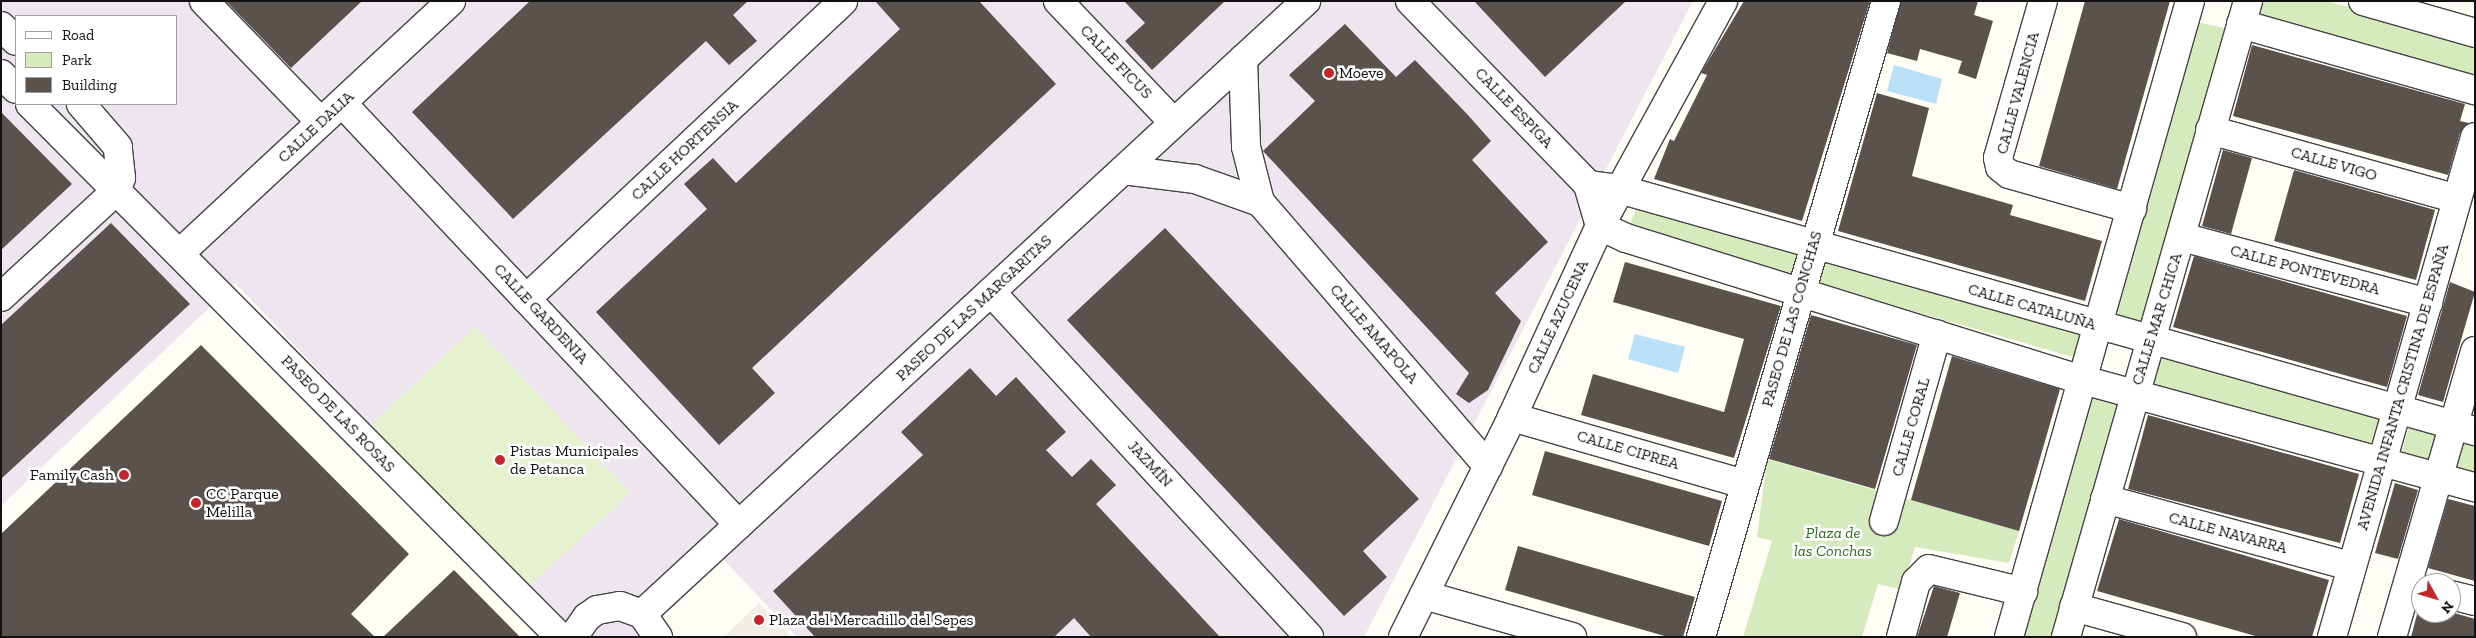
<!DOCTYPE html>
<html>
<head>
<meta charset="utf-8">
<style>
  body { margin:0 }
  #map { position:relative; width:2476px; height:638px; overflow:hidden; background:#fffdf5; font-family:"Zilla Slab",serif }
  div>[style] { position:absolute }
  .industrial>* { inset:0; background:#eee6ef }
  .green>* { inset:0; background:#d5ebbd }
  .pitch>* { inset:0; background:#e6f2cf }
  .plaza>* { inset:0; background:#f1ede2 }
  .water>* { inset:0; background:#b9e0f7 }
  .building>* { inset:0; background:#5a524d }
  .roads { filter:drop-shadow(1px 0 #444) drop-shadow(-1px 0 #444) drop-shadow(0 1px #444) drop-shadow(0 -1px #444) }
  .minor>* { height:28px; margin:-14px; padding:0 14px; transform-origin:14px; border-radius:14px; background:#fff }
  .dots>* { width:14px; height:14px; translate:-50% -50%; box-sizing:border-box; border:2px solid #fff; border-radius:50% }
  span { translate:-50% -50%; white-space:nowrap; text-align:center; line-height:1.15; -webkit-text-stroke:5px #fff; paint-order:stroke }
  .street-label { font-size:16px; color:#111 }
  .poi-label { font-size:16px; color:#111 }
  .left { translate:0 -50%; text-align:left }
  .right { translate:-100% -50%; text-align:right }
  .park-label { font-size:16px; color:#2f6b1f; font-style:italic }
  .frame { position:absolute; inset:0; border:2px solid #111; pointer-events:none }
  .legend { position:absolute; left:15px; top:15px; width:162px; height:90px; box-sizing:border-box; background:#fff; border:1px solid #a0a0a0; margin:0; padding:6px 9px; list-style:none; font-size:15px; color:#111 }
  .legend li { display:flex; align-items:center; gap:10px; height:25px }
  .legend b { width:25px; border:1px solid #a0a0a0 }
  .north { position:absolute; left:2411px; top:573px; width:50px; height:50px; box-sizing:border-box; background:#fff; border:1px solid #a0a0a0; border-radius:50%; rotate:129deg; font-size:14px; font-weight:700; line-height:20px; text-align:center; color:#111 }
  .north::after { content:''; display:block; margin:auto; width:18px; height:22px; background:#c4262e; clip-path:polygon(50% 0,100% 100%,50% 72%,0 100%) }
</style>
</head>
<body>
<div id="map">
  <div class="industrial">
    <i style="clip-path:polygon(evenodd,1px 1px,1693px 1px,1364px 637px,797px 637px,723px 559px,652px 627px,655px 637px,572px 637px,235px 283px,1px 506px,1px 1px,16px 16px,176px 16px,176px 104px,16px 104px,16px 16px)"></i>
  </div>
  <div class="green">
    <i style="clip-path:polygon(2258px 1px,2327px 1px,2475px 42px,2475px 76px,2254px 15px)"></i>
    <i style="clip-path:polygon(2197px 22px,2227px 29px,2143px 327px,2112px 318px)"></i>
    <i style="clip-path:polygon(1639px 202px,1800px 249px,1792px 277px,1627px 231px)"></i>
    <i style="clip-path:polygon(1819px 255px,2085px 330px,2077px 358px,1811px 282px)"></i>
    <i style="clip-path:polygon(2157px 353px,2385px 416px,2376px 449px,2149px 384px)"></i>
    <i style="clip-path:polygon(2090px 395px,2119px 402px,2053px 637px,2021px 637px)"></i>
    <i style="clip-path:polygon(2410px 423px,2443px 433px,2434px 465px,2401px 455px)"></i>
    <i style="clip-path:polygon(2462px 436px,2475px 440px,2475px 473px,2453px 467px)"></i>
    <i style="clip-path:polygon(1767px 459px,2019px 531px,2009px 563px,1915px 547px,1902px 590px,1878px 584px,1862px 637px,1743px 637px,1772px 541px,1757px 537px)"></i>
  </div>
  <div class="pitch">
    <i style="clip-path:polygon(475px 327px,630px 493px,526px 589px,369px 427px)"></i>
  </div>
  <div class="plaza">
    <i style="clip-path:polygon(759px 603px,791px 637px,724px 637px)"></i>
  </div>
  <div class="water">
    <i style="clip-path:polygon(1894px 65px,1942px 79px,1936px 104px,1887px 91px)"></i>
    <i style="clip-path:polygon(1635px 334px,1685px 347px,1678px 373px,1628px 359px)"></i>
  </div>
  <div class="building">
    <i style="clip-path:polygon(226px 1px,362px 1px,291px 68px)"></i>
    <i style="clip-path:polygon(530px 1px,748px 1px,733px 15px,757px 41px,729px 65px,706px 41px,513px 219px,412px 112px)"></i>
    <i style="clip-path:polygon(875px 1px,979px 1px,1056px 84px,752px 368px,775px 393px,719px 445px,596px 312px,707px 209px,684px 184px,713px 158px,736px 183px,900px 29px)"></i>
    <i style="clip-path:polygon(1124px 1px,1225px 1px,1152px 70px,1125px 41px,1145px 23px)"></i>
    <i style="clip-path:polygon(1474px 1px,1626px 1px,1545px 77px)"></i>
    <i style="clip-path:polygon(1744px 1px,1870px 1px,1802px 221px,1654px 179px,1670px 139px,1674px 141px,1707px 75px,1701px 73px)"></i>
    <i style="clip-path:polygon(1901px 1px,1978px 1px,1974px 15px,1993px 21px,1976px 79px,1958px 73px,1962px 61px,1920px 49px,1917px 61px,1887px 53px)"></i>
    <i style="clip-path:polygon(2085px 1px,2170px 1px,2117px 189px,2039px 166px)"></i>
    <i style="clip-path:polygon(1345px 24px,1396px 77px,1415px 60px,1467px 114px,1491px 141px,1472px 160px,1548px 242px,1495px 293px,1521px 321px,1488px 390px,1469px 403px,1456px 394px,1469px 373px,1263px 151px,1315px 101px,1289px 75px)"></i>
    <i style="clip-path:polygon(2252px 45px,2465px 104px,2460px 121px,2469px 123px,2460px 133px,2448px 175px,2233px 116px)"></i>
    <i style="clip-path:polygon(1877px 93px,1929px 108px,1912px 176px,2013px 205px,2010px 215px,2102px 241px,2085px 301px,1838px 231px)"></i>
    <i style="clip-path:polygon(1px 112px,72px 184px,1px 250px)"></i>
    <i style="clip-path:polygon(2223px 150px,2252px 158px,2231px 234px,2202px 226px)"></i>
    <i style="clip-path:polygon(2294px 170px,2435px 210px,2416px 280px,2274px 241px)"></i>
    <i style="clip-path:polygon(111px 223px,190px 304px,1px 479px,1px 325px)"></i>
    <i style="clip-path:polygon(1165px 228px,1419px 499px,1363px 551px,1387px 577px,1344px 616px,1067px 320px)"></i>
    <i style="clip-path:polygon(2194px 256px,2407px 316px,2387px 387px,2173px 327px)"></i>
    <i style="clip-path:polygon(1625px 262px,1781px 306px,1734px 458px,1581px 415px,1593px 374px,1724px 412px,1744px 339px,1613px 302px)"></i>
    <i style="clip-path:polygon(2450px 282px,2475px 292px,2443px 402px,2418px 395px)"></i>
    <i style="clip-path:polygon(1811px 315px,1917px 345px,1875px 489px,1769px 459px)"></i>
    <i style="clip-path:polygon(201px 345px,409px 554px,351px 614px,375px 637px,1px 637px,1px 534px)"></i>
    <i style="clip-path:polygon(1952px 356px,2060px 389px,2019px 531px,1911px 500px)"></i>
    <i style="clip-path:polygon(970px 368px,996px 396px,1016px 377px,1066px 432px,1046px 450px,1072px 477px,1091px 459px,1116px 485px,1096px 504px,1220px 637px,1091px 637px,1074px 618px,1054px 637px,815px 637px,773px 591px,923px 455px,901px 432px)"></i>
    <i style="clip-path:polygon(2148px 415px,2359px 474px,2340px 543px,2128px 489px)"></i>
    <i style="clip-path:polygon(1545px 451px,1722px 501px,1709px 546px,1532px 495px)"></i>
    <i style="clip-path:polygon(2395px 483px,2418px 490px,2398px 559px,2375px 553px)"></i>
    <i style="clip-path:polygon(2448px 499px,2475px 506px,2475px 581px,2428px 568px)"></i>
    <i style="clip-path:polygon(2119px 519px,2329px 580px,2312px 637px,2259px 637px,2097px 591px)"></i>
    <i style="clip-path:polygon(1518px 546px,1695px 597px,1683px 637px,1668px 637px,1505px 590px)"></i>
    <i style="clip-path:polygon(454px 570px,520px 637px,383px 637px)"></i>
    <i style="clip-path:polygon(1934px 586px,1960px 593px,1947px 637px,1917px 637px)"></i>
    <i style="clip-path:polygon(2420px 603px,2421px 613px,2451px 612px,2475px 619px,2475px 637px,2411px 637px)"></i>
  </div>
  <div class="roads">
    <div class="minor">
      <i style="left:204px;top:1px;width:168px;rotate:46deg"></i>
      <i style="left:1058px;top:1px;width:168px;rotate:46.4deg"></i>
      <i style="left:1410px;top:1px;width:256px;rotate:45.9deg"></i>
      <i style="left:1588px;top:185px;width:43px;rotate:73.7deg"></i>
      <i style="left:1600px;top:226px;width:29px;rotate:25deg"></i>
      <i style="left:1626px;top:238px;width:479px;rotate:17.3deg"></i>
      <i style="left:2083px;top:380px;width:406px;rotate:15.3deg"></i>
      <i style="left:2043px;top:1px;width:163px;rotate:106deg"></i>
      <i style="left:1998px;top:158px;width:9px;rotate:77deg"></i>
      <i style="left:2000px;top:167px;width:11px;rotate:38deg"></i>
      <i style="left:2009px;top:174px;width:128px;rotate:15.9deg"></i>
      <i style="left:2363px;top:1px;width:116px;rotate:15.9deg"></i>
      <i style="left:2241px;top:24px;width:243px;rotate:15.8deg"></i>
      <i style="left:1px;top:26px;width:21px;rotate:45deg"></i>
      <i style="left:1243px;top:59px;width:88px;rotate:88deg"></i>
      <i style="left:1246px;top:147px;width:57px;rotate:75.7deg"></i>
      <i style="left:1260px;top:202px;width:349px;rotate:49.2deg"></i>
      <i style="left:1px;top:74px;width:21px;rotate:45deg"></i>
      <i style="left:342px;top:103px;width:579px;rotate:46.75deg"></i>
      <i style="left:30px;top:104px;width:752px;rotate:45.16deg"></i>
      <i style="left:2210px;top:130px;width:256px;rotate:15.6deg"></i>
      <i style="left:1123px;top:170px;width:73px;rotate:7.1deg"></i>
      <i style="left:1195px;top:179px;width:69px;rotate:19.5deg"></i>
      <i style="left:1588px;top:185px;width:31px;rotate:7deg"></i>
      <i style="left:1619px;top:189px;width:890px;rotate:15.79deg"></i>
      <i style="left:2182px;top:237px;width:255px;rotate:15deg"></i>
      <i style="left:180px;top:253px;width:370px;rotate:-42.9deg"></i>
      <i style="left:991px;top:292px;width:469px;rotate:47.3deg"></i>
      <i style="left:1px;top:297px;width:156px;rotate:-42.7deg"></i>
      <i style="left:116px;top:191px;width:14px;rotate:-69deg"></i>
      <i style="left:121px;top:178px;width:31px;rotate:-96deg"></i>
      <i style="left:118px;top:147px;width:57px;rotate:-130.7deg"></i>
      <i style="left:526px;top:299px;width:435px;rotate:-43.2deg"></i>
      <i style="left:1512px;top:417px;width:241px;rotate:16.1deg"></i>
      <i style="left:2105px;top:499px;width:254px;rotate:15.3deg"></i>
      <i style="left:1884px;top:521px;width:194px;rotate:-74.2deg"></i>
      <i style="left:1424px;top:595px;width:154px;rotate:15.8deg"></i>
      <i style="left:2451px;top:595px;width:25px;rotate:14deg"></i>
      <i style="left:2074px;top:607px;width:112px;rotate:15.5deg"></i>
      <i style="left:642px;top:614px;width:904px;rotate:-42.71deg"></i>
      <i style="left:573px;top:637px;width:24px;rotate:-55deg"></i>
      <i style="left:587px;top:617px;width:12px;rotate:-35deg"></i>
      <i style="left:597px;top:610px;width:23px;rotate:-10deg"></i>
      <i style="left:620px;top:606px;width:23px;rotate:20deg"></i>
      <i style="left:642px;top:614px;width:28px;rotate:55deg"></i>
      <i style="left:1403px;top:637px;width:246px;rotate:-63.6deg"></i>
      <i style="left:1512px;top:417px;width:210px;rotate:-65.3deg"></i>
      <i style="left:1600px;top:226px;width:256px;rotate:-61.3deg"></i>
      <i style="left:1701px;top:637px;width:662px;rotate:-73.78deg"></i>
      <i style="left:1901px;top:637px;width:57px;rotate:-74.7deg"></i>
      <i style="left:1916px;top:582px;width:18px;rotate:-45deg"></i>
      <i style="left:1929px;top:569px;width:97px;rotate:13.7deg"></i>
      <i style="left:2009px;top:637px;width:661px;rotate:-74.11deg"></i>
      <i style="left:2066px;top:637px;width:662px;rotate:-74.03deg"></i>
      <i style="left:2332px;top:637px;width:520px;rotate:-74.04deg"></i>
      <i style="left:2392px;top:637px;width:298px;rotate:-73.8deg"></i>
    </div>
  </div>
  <div class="dots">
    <i style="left:1329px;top:73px;background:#c4262e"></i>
    <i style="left:500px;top:460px;background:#c4262e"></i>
    <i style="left:124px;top:475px;background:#c4262e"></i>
    <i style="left:196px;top:503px;background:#c4262e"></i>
    <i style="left:759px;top:620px;background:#c4262e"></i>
  </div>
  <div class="street-label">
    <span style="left:1116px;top:62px;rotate:46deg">CALLE FICUS</span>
    <span style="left:2018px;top:93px;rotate:-75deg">CALLE VALENCIA</span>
    <span style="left:1514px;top:108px;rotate:46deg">CALLE ESPIGA</span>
    <span style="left:316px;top:127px;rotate:-43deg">CALLE DALIA</span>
    <span style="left:685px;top:150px;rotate:-43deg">CALLE HORTENSIA</span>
    <span style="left:2334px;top:164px;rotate:16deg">CALLE VIGO</span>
    <span style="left:2305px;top:270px;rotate:15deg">CALLE PONTEVEDRA</span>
    <span style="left:2032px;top:307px;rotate:16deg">CALLE CATALUÑA</span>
    <span style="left:974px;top:308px;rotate:-43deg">PASEO DE LAS MARGARITAS</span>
    <span style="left:541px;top:314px;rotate:47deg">CALLE GARDENIA</span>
    <span style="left:1558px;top:317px;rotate:-65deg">CALLE AZUCENA</span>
    <span style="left:1792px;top:319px;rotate:-74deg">PASEO DE LAS CONCHAS</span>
    <span style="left:2157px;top:319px;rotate:-73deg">CALLE MAR CHICA</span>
    <span style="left:1374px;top:334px;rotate:49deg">CALLE AMAPOLA</span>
    <span style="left:2403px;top:387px;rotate:-74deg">AVENIDA INFANTA CRISTINA DE ESPAÑA</span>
    <span style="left:338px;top:414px;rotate:46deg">PASEO DE LAS ROSAS</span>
    <span style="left:1911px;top:427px;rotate:-74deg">CALLE CORAL</span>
    <span style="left:1628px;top:450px;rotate:16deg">CALLE CIPREA</span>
    <span style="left:1150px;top:464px;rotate:47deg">JAZMÍN</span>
    <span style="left:2228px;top:533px;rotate:15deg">CALLE NAVARRA</span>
  </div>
  <div class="poi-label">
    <span class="left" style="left:1339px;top:73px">Moeve</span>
    <span class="left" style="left:510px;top:460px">Pistas Municipales<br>de Petanca</span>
    <span class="right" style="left:114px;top:475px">Family Cash</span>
    <span class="left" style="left:206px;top:503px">CC Parque<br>Melilla</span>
    <span class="left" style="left:769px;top:620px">Plaza del Mercadillo del Sepes</span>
  </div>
  <div class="park-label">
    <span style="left:1833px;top:542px">Plaza de<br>las Conchas</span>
  </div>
  <div class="frame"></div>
  <ul class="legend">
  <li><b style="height:6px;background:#fff"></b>Road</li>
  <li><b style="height:14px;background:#d5ebbd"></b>Park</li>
  <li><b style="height:14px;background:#5a524d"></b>Building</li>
  </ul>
  <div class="north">N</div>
</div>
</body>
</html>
